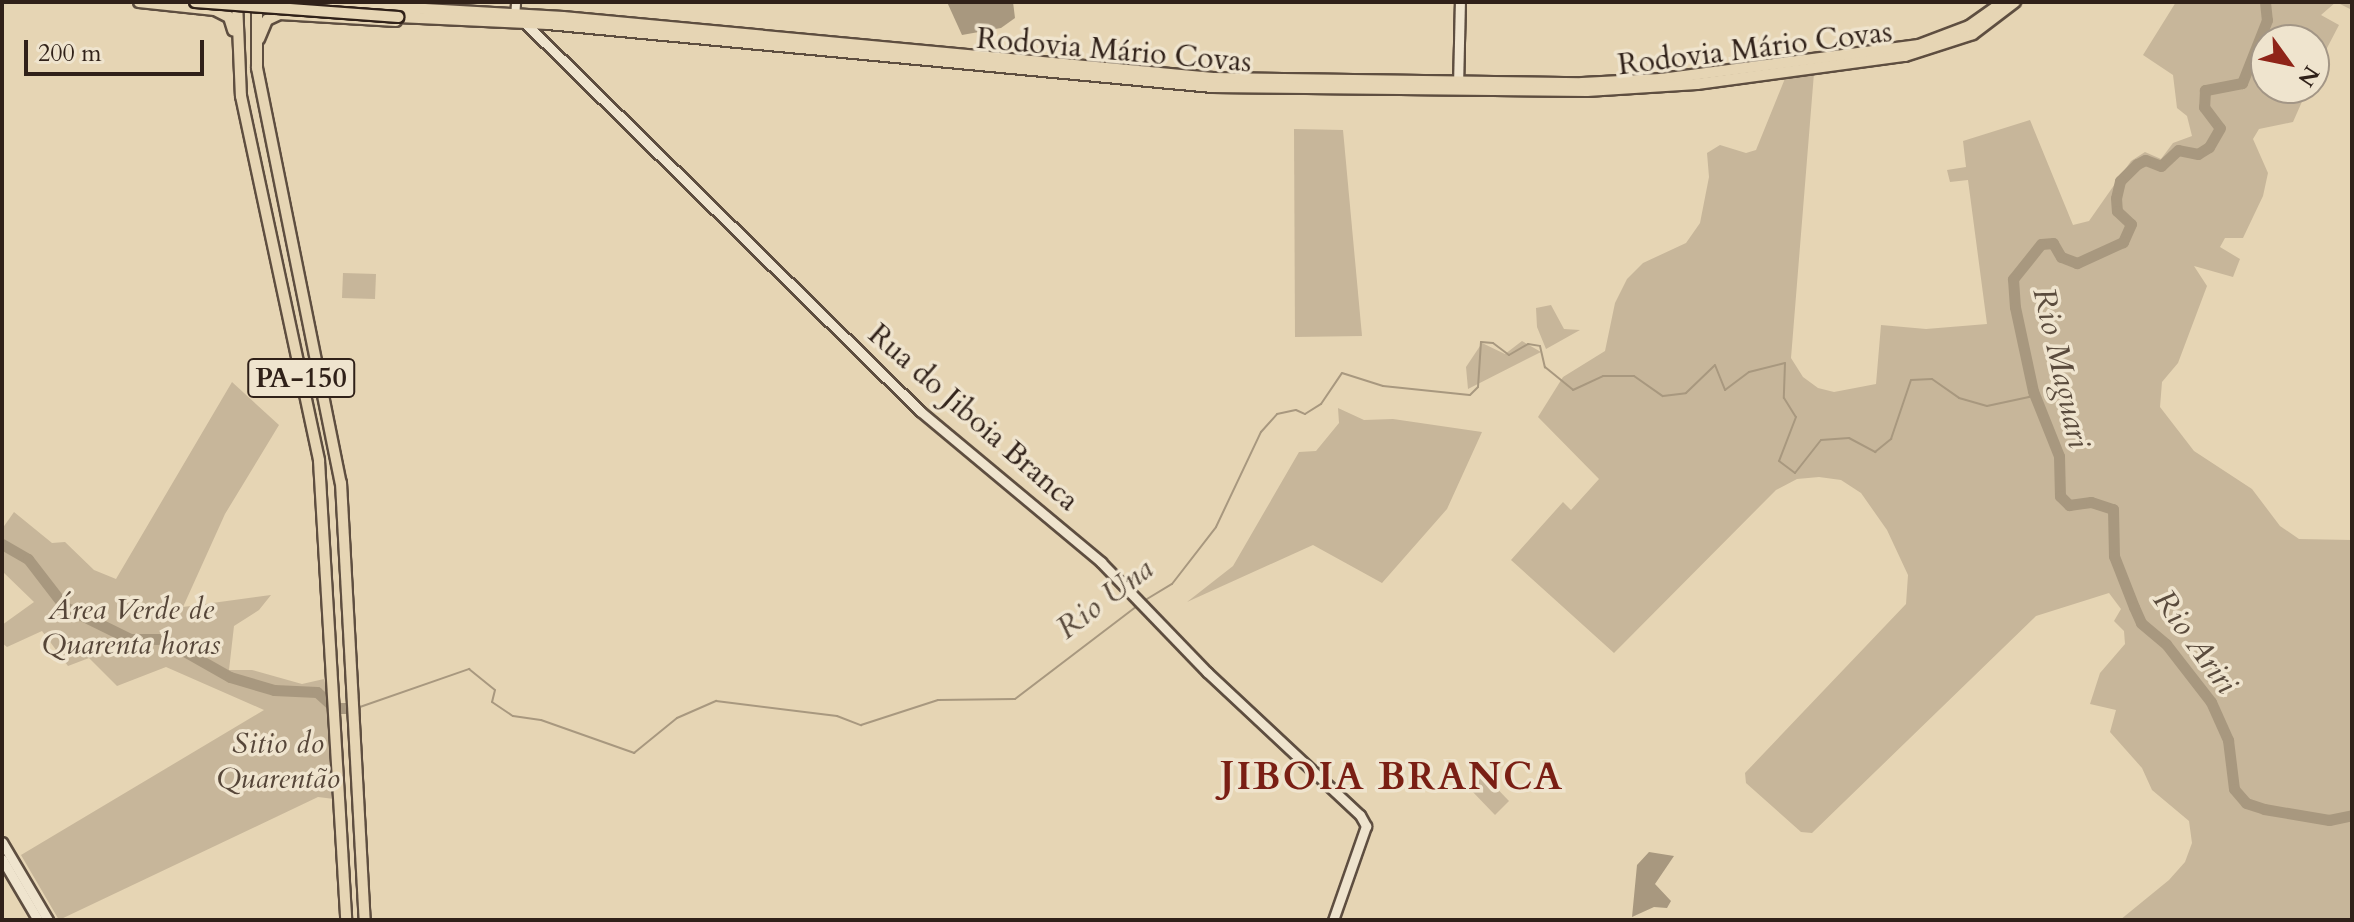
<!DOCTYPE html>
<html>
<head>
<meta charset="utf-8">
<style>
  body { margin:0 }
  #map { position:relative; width:2354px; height:922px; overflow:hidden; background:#e6d5b4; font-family:Cardo,serif }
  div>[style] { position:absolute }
  .green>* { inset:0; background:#c7b69a }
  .water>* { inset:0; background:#a8987f }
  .stream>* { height:2px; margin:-1px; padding:0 1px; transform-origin:1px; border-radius:1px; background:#a8987f }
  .river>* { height:11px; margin:-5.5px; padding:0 5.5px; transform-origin:5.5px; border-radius:5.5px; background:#a8987f }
  .roads { filter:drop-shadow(2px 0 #5e4e40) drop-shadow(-2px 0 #5e4e40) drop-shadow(0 2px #5e4e40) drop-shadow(0 -2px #5e4e40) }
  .tertiary>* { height:8px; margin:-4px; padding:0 4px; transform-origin:4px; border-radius:4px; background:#efe4ce }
  .secondary>* { height:9px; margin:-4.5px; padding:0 4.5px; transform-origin:4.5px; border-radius:4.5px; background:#efe4ce }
  .primary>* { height:10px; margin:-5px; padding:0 5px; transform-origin:5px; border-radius:5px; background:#e6d5b4 }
  .bridges { filter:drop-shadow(2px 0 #302119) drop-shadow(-2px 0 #302119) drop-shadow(0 2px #302119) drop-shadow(0 -2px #302119) }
  .primary-bridge>* { height:10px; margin:-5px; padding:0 5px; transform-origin:5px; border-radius:5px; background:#e6d5b4 }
  span { translate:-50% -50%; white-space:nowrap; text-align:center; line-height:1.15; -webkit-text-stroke:7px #efe4ce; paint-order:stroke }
  .shield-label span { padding:2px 6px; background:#efe4ce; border:2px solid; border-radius:6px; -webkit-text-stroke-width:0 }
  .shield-label { font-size:28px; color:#302119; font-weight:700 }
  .street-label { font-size:30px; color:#302119 }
  .park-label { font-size:30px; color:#564639; font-style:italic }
  .water-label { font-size:32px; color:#5a4b3d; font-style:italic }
  .district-label { font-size:38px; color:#7a1f14; font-weight:700; letter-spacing:2px }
  .frame { position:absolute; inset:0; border:4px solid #302119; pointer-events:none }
  .north { position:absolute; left:2250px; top:24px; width:80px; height:80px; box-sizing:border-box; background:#efe4ce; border:2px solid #a39686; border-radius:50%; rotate:123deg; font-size:22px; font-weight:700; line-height:32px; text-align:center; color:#302119 }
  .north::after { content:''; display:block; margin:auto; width:28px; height:36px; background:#8f2418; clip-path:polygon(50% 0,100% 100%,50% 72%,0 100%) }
  .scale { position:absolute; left:24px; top:40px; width:180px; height:36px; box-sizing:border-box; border:4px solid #302119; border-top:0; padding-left:10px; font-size:24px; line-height:28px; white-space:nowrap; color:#302119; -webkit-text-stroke:6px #efe4ce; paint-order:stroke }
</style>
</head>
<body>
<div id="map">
  <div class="green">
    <i style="clip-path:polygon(2176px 2px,2352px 2px,2352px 10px,2336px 2px,2321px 15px,2339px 25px,2314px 73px,2314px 40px,2266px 40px,2266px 88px,2308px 88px,2293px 122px,2259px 129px,2253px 139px,2268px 173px,2263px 196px,2243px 238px,2225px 238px,2220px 247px,2240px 259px,2233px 277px,2194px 266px,2207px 286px,2178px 363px,2162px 382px,2160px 407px,2194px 451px,2252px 489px,2280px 526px,2299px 539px,2352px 540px,2352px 920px,2120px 920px,2169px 880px,2185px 862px,2192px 843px,2189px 821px,2152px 790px,2142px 768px,2110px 732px,2116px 710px,2090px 704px,2100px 673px,2125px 644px,2124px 631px,2114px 621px,2121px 609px,2109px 593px,2036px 616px,1812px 833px,1801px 832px,1746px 783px,1745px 773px,1906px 604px,1908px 575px,1887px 530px,1861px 493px,1841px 480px,1819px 477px,1797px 479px,1776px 490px,1614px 653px,1511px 560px,1563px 502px,1571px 510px,1599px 479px,1538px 417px,1563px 377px,1605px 351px,1615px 303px,1627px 279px,1643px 263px,1686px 243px,1700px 223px,1709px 177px,1707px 153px,1720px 145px,1746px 153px,1756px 150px,1786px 76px,1814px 73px,1791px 358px,1803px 377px,1818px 388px,1834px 392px,1876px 384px,1881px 325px,1926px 329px,1987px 324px,1968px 180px,1950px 182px,1947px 170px,1966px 167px,1963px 141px,2030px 120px,2073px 225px,2089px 221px,2131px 161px,2145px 152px,2161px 159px,2173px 143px,2192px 136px,2187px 116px,2177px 108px,2173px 75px,2143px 55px)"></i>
    <i style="clip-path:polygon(1294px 129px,1343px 130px,1362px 336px,1295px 337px)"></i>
    <i style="clip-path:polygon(343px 273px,376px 274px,375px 299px,342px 298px)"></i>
    <i style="clip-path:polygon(1551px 305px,1564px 329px,1580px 330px,1546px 349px,1537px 327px,1536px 308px)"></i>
    <i style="clip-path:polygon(1522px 341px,1541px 352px,1468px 389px,1466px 367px,1482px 343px,1505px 354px)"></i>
    <i style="clip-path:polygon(232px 382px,279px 425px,225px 514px,183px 607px,271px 595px,259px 610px,234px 626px,229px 670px,252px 670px,302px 684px,324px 679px,329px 697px,319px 699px,330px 710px,334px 799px,318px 797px,59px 920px,21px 855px,264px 710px,166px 667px,117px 686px,89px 658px,68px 666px,42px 631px,7px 647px,2px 643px,2px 625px,34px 602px,2px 571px,2px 529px,14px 512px,52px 543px,65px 542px,94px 570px,116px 579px)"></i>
    <i style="clip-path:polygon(1338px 408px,1364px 420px,1393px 419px,1482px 432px,1447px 509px,1382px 583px,1313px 545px,1187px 602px,1233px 566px,1299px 452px,1316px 451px,1339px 423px)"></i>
    <i style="clip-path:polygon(1484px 775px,1509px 801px,1495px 815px,1470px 789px)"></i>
  </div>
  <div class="water">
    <i style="clip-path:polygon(947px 2px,1013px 2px,1015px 18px,1001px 28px,962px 35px)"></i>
    <i style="clip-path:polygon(1649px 852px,1674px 856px,1655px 884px,1671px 901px,1667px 908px,1654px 907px,1632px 917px,1637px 865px)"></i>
  </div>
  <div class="stream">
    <i style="left:1142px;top:602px;width:35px;rotate:-31deg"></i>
    <i style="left:1172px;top:584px;width:72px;rotate:-52.3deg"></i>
    <i style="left:1216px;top:527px;width:105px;rotate:-64.7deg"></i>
    <i style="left:1261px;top:432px;width:24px;rotate:-48deg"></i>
    <i style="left:1277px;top:414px;width:19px;rotate:-12deg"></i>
    <i style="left:1296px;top:410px;width:10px;rotate:24deg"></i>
    <i style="left:1305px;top:414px;width:19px;rotate:-32deg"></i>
    <i style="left:1321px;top:404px;width:37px;rotate:-56deg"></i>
    <i style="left:1342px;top:373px;width:43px;rotate:17.6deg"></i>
    <i style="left:1383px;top:386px;width:87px;rotate:5.9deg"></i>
    <i style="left:1470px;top:395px;width:11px;rotate:-45deg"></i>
    <i style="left:1478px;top:387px;width:45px;rotate:-86.2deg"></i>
    <i style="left:1481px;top:342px;width:12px;rotate:5deg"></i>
    <i style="left:1493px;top:343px;width:20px;rotate:37deg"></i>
    <i style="left:1509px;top:355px;width:22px;rotate:-30deg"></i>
    <i style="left:1528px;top:344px;width:12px;rotate:9deg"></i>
    <i style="left:1540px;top:346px;width:22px;rotate:77deg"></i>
    <i style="left:1545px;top:367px;width:36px;rotate:39deg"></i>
    <i style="left:1573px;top:390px;width:33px;rotate:-25deg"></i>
    <i style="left:1603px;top:376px;width:31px"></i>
    <i style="left:1634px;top:376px;width:35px;rotate:35deg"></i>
    <i style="left:1663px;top:396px;width:23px;rotate:-7deg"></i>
    <i style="left:1686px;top:393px;width:40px;rotate:-44deg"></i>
    <i style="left:1715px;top:365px;width:27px;rotate:68deg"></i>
    <i style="left:1725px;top:390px;width:30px;rotate:-37deg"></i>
    <i style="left:1749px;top:372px;width:37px;rotate:-14deg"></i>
    <i style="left:1785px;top:363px;width:35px;rotate:92deg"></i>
    <i style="left:1784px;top:398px;width:22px;rotate:58deg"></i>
    <i style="left:1796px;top:417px;width:47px;rotate:111.1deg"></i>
    <i style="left:1779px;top:461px;width:20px;rotate:37deg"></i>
    <i style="left:1795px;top:473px;width:42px;rotate:-51.8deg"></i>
    <i style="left:1821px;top:440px;width:28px;rotate:-4deg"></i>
    <i style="left:1849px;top:438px;width:30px;rotate:28deg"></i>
    <i style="left:1875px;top:452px;width:21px;rotate:-39deg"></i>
    <i style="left:1891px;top:439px;width:62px;rotate:-71.3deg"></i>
    <i style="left:1911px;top:380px;width:21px;rotate:-3deg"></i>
    <i style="left:1932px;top:379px;width:33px;rotate:35deg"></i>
    <i style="left:1959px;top:398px;width:29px;rotate:16deg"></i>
    <i style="left:1987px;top:406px;width:43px;rotate:-12.1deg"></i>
    <i style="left:2029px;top:397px;width:7px;rotate:-56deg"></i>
    <i style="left:357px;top:708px;width:119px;rotate:-19.2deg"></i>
    <i style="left:469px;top:669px;width:33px;rotate:39deg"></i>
    <i style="left:495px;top:690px;width:12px;rotate:104deg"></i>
    <i style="left:492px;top:702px;width:25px;rotate:34deg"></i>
    <i style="left:513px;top:716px;width:28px;rotate:8deg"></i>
    <i style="left:541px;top:720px;width:99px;rotate:19.5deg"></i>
    <i style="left:634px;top:753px;width:55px;rotate:-39.1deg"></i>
    <i style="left:677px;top:718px;width:43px;rotate:-23.6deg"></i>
    <i style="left:716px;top:701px;width:122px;rotate:7.1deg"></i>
    <i style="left:837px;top:716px;width:26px;rotate:21deg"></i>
    <i style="left:861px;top:725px;width:81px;rotate:-18deg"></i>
    <i style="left:938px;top:700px;width:77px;rotate:-0.7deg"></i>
    <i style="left:1015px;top:699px;width:153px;rotate:-37.3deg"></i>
  </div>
  <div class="river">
    <i style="left:2265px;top:2px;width:18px;rotate:84deg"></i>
    <i style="left:2267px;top:20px;width:68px;rotate:111.6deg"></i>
    <i style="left:2242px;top:83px;width:38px;rotate:169deg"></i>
    <i style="left:2205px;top:90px;width:17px;rotate:93deg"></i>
    <i style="left:2204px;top:107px;width:26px;rotate:53deg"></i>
    <i style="left:2220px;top:128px;width:22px;rotate:120deg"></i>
    <i style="left:2209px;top:147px;width:13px;rotate:148deg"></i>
    <i style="left:2198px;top:154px;width:20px;rotate:-169deg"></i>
    <i style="left:2178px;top:150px;width:23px;rotate:137deg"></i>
    <i style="left:2161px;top:166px;width:17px;rotate:-159deg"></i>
    <i style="left:2145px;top:160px;width:9px;rotate:153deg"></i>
    <i style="left:2137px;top:164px;width:24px;rotate:135deg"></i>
    <i style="left:2120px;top:181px;width:17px;rotate:103deg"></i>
    <i style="left:2116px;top:198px;width:13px;rotate:86deg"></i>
    <i style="left:2117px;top:211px;width:19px;rotate:43deg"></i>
    <i style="left:2131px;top:224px;width:20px;rotate:114deg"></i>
    <i style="left:2123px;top:242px;width:51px;rotate:155.5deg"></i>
    <i style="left:2077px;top:263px;width:17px;rotate:-159deg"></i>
    <i style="left:2061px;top:257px;width:16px;rotate:-120deg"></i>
    <i style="left:2053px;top:243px;width:12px;rotate:175deg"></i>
    <i style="left:2041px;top:244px;width:45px;rotate:128.7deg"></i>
    <i style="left:2013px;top:279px;width:28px;rotate:86deg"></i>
    <i style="left:2015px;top:307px;width:86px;rotate:77.9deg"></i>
    <i style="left:2033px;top:391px;width:70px;rotate:68.2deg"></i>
    <i style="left:2059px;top:456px;width:40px;rotate:88.6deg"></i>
    <i style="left:2060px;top:496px;width:13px;rotate:45deg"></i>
    <i style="left:2069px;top:505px;width:22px;rotate:-8deg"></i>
    <i style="left:2091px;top:502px;width:23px;rotate:18deg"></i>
    <i style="left:2113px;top:509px;width:47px;rotate:88.8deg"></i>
    <i style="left:2114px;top:556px;width:55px;rotate:68.6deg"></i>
    <i style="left:2134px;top:607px;width:17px;rotate:66deg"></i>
    <i style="left:2141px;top:623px;width:33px;rotate:40deg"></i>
    <i style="left:2166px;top:644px;width:73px;rotate:52.2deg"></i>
    <i style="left:2211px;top:702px;width:42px;rotate:65.9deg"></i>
    <i style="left:2228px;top:740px;width:49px;rotate:83deg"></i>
    <i style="left:2234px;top:789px;width:18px;rotate:49deg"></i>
    <i style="left:2246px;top:803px;width:19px;rotate:18deg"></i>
    <i style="left:2264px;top:809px;width:66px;rotate:9.6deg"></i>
    <i style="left:2329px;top:820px;width:24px;rotate:-12deg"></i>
    <i style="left:2px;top:544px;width:30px;rotate:30deg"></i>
    <i style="left:28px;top:559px;width:61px;rotate:52.4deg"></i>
    <i style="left:65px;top:607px;width:72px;rotate:26.2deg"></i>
    <i style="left:130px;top:639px;width:33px"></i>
    <i style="left:163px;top:639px;width:77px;rotate:29.6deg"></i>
    <i style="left:230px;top:677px;width:46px;rotate:16.5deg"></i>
    <i style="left:274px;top:690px;width:43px;rotate:2.7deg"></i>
    <i style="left:317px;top:692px;width:24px;rotate:42deg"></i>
    <i style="left:335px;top:708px;width:20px"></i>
  </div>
  <div class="roads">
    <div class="tertiary">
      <i style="left:515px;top:18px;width:16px;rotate:-86deg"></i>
    </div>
    <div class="secondary">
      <i style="left:525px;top:23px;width:554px;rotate:44.49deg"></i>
      <i style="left:920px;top:411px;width:236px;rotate:39.8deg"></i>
      <i style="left:1101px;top:562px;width:153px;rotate:46.1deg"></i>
      <i style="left:1207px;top:672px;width:209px;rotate:43.1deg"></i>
      <i style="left:1360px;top:815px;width:13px;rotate:61deg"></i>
      <i style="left:1366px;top:826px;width:100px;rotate:109.3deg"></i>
      <i style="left:1458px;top:87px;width:85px;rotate:-88.7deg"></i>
      <i style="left:2px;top:842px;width:91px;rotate:59.5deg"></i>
      <i style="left:2px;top:859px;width:71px;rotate:59.5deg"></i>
    </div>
    <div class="primary">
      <i style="left:139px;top:2px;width:76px;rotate:6deg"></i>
      <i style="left:215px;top:10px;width:16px;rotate:27deg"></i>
      <i style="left:229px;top:17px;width:14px;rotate:73deg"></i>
      <i style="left:237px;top:2px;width:94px;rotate:87.6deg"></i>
      <i style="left:241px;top:96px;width:373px;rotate:77.9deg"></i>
      <i style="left:319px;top:461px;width:460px;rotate:86.6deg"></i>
      <i style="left:257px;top:2px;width:66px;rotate:90deg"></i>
      <i style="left:257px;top:68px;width:423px;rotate:78.6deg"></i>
      <i style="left:341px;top:483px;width:438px;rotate:86.9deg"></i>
      <i style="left:304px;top:2px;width:259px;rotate:3.3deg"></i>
      <i style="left:563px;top:17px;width:653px;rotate:5.36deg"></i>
      <i style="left:1213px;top:78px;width:369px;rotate:0.8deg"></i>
      <i style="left:1582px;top:83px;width:79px;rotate:-2.9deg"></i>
      <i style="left:1661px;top:79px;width:260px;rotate:-7.5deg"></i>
      <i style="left:1919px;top:45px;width:53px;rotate:-20.8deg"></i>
      <i style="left:1969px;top:26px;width:42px;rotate:-35.2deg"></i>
      <i style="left:398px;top:17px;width:150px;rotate:2.7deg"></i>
      <i style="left:548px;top:24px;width:667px;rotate:5.42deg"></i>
      <i style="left:1212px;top:87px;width:375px;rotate:0.6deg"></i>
      <i style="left:1587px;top:91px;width:110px;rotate:-3.6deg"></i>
      <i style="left:1697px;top:84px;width:210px;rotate:-7.7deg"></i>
      <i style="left:1905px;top:56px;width:71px;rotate:-17.9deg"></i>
      <i style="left:1973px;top:34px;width:53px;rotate:-37.3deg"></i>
      <i style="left:259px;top:39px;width:21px;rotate:-67deg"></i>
      <i style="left:267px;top:20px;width:14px;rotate:-25deg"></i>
      <i style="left:280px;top:14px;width:116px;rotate:3.5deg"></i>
    </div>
  </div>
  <div class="bridges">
    <div class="primary-bridge">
      <i style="left:195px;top:2px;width:204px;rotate:4.2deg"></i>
    </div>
  </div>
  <div class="shield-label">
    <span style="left:301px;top:378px">PA-150</span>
  </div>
  <div class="street-label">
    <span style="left:1755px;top:49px;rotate:-7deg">Rodovia Mário Covas</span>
    <span style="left:1114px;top:51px;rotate:5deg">Rodovia Mário Covas</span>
    <span style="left:973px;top:418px;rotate:41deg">Rua do Jiboia Branca</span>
  </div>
  <div class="park-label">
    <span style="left:131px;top:627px">Área Verde de<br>Quarenta horas</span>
    <span style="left:278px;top:761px">Sitio do<br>Quarentão</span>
  </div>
  <div class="water-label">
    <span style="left:2061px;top:368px;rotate:77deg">Rio Maguari</span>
    <span style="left:1105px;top:599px;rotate:-37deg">Rio Una</span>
    <span style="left:2195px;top:642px;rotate:54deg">Rio Ariri</span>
  </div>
  <div class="district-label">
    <span style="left:1392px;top:778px">JIBOIA BRANCA</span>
  </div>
  <div class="frame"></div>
  <div class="north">N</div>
  <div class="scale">200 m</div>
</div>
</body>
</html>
